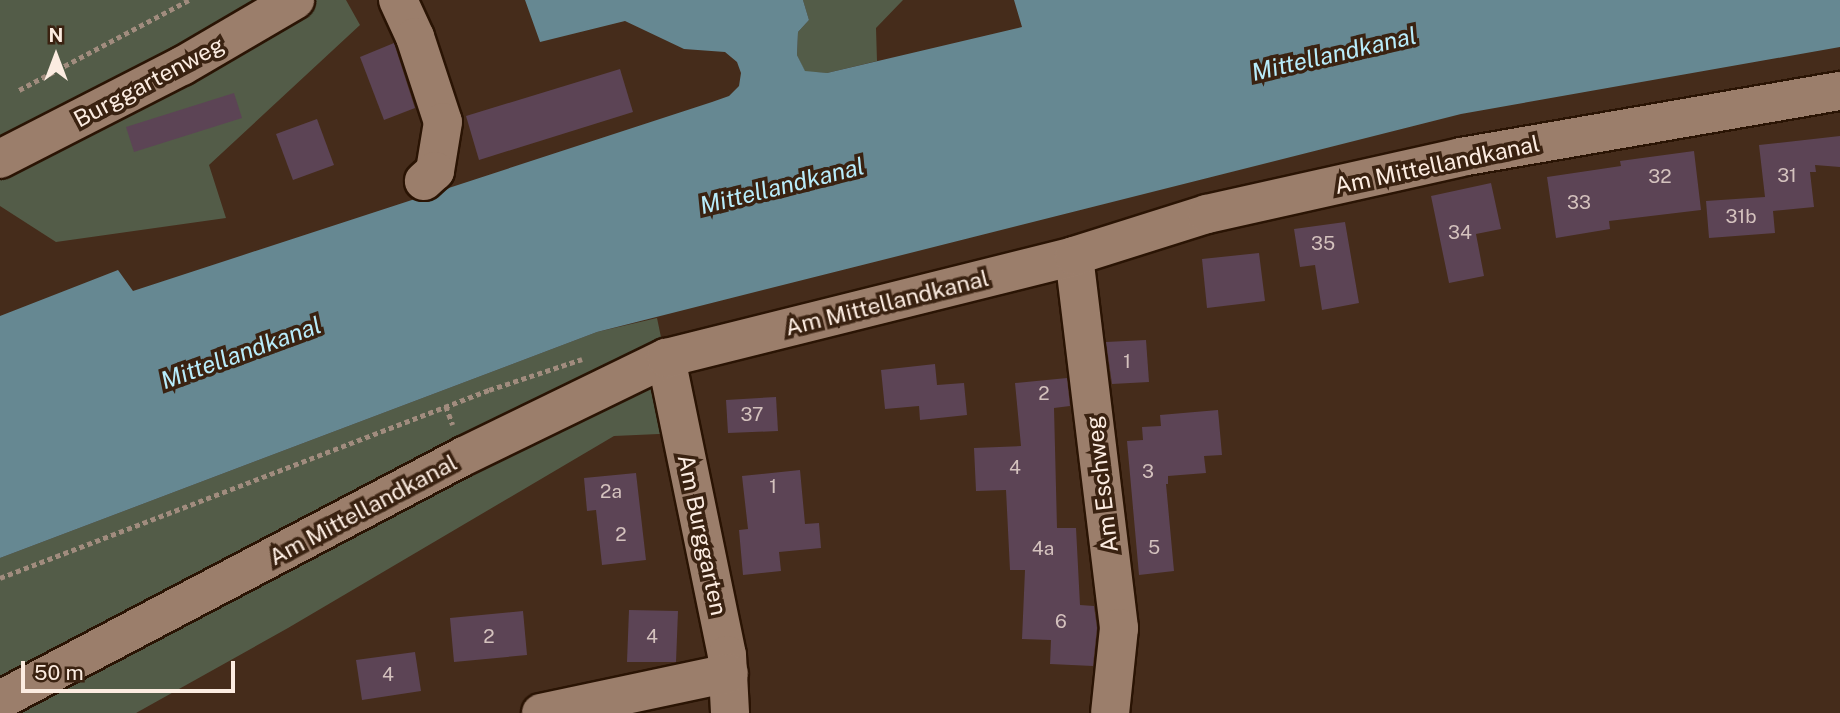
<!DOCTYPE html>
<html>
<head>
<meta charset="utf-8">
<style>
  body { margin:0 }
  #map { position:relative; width:1840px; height:713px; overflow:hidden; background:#452c1b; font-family:"Public Sans",sans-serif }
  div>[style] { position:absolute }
  .green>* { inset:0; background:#535c48 }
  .water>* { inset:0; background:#668892 }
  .building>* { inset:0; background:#5c4455 }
  .path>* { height:4.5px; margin-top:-2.25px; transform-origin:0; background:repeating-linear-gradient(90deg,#a18c7e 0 5px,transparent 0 8.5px) }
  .roads { filter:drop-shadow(2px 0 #2a1404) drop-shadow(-2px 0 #2a1404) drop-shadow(0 2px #2a1404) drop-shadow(0 -2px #2a1404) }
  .minor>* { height:38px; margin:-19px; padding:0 19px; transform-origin:19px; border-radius:19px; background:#9b7e6b }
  span { translate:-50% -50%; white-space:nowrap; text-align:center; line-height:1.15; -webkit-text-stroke:7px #3a2211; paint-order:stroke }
  .number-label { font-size:19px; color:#d4c2be }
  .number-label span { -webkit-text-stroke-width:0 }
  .street-label { font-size:23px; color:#fcece1 }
  .water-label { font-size:24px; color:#b8ecfb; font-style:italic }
  .north { position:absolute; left:21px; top:21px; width:70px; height:70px; -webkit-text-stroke:5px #3a2211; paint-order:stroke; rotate:0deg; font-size:19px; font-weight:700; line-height:28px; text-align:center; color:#fcece1 }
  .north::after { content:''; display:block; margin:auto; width:24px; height:32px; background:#fcece1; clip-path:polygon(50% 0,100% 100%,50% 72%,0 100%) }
  .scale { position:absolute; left:21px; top:661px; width:214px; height:32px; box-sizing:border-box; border:4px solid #fcece1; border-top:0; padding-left:9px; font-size:21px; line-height:24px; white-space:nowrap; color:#fcece1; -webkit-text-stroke:5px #3a2211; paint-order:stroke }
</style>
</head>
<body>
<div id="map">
  <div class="green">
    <i style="clip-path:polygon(0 0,346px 0,360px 25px,209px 165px,226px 218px,56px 242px,0 206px)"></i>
    <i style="clip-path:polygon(803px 0,903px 0,876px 28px,877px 61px,827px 73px,805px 72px,797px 55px,798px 32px,809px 20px)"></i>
    <i style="clip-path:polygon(657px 318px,681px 433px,614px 436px,288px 628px,136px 713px,0 713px,0 558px,597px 332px)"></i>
  </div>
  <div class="water">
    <i style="clip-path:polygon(525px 0,803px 0,809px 20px,798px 32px,797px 55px,805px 71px,827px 73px,1022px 27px,1014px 0,1840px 0,1840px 47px,1461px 114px,597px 332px,0 558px,0 316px,118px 270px,133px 291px,712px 102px,729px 96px,739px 86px,741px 73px,737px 62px,725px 52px,684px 49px,625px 21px,540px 42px)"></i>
  </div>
  <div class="building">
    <i style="clip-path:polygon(394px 43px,415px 108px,384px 120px,360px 57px)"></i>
    <i style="clip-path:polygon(620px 69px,633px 112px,479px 160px,466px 116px)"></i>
    <i style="clip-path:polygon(234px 93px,242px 118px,134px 152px,126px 127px)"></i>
    <i style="clip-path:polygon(317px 119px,334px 165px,293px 180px,276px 134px)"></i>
    <i style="clip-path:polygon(1840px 136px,1840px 167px,1815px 165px,1816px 172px,1810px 172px,1814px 207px,1773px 211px,1775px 233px,1709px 238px,1706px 201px,1765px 197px,1759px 145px)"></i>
    <i style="clip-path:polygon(1694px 151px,1701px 210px,1609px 221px,1610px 229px,1556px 238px,1547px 177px,1621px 166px,1620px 161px)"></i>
    <i style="clip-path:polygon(1491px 183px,1501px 229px,1476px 234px,1484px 276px,1449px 283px,1431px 196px)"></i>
    <i style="clip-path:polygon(1345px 222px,1359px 303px,1322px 310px,1315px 265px,1300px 267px,1294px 229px)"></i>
    <i style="clip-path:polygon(1259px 253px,1265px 301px,1207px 308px,1202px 259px)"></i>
    <i style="clip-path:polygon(1146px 340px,1149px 382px,1112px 384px,1106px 342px)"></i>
    <i style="clip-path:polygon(935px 364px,937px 385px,964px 383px,967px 415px,920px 420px,919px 406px,885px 409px,881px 370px)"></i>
    <i style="clip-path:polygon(1067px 378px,1070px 406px,1054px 408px,1057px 528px,1076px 528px,1080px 605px,1094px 606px,1097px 628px,1093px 666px,1050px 664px,1051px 640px,1022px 639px,1025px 570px,1010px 570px,1006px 490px,976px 491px,974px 448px,1021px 446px,1015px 383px)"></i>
    <i style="clip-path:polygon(776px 397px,778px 431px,728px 433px,726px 400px)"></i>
    <i style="clip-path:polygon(1218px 410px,1222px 455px,1204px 456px,1206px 473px,1168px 476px,1168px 484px,1166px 484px,1174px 571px,1139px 575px,1127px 441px,1143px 440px,1142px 427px,1161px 426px,1160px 415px)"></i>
    <i style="clip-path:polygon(800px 470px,805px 524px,819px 523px,821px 548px,779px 552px,781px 571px,743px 575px,739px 530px,748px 529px,742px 476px)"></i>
    <i style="clip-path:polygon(636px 473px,646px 560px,602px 565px,596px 510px,587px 511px,584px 478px)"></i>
    <i style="clip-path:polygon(629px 610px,678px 611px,676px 662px,627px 662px)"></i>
    <i style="clip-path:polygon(523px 611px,527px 655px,454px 662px,450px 618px)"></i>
    <i style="clip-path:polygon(415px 652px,421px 691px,362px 700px,356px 660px)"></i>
  </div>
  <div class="path">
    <i style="left:19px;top:90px;width:192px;rotate:-27.9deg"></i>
    <i style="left:446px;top:406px;width:20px;rotate:70deg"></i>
    <i style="left:0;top:578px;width:524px;rotate:-21.03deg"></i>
    <i style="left:489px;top:390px;width:98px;rotate:-18.4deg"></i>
  </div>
  <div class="roads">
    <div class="minor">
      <i style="left:398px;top:0;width:41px;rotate:65.3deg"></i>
      <i style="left:415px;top:37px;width:89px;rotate:71.8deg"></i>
      <i style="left:443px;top:122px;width:50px;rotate:99.3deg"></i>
      <i style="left:435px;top:171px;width:15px;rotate:138deg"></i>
      <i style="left:0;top:159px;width:204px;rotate:-27.1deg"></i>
      <i style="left:182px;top:66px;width:131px;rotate:-30.3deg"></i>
      <i style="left:1074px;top:256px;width:375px;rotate:83.1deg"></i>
      <i style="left:1119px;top:628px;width:85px;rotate:96deg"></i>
      <i style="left:666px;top:358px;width:303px;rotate:78.4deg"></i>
      <i style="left:727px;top:655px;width:58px;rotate:87deg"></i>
      <i style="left:0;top:700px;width:524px;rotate:-27.74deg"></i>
      <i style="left:464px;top:456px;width:225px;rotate:-25.9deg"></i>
      <i style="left:666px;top:358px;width:421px;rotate:-14deg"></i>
      <i style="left:1074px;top:256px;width:139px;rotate:-17.5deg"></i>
      <i style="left:1207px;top:214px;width:260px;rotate:-12.6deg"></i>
      <i style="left:1461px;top:157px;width:385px;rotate:-9.9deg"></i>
      <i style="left:541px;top:713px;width:192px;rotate:-12deg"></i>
    </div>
  </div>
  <div class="number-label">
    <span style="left:1787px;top:176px">31</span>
    <span style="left:1660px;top:177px">32</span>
    <span style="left:1579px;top:203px">33</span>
    <span style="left:1741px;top:217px">31b</span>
    <span style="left:1460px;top:233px">34</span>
    <span style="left:1323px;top:244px">35</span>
    <span style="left:1127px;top:362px">1</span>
    <span style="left:1044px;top:394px">2</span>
    <span style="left:752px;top:415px">37</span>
    <span style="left:1015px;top:468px">4</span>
    <span style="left:1148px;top:472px">3</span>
    <span style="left:773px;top:487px">1</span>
    <span style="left:611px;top:492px">2a</span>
    <span style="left:621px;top:535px">2</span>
    <span style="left:1154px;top:548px">5</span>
    <span style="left:1043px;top:549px">4a</span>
    <span style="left:1061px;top:622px">6</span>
    <span style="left:489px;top:637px">2</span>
    <span style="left:652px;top:637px">4</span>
    <span style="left:388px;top:675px">4</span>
  </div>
  <div class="street-label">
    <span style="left:149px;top:82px;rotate:-28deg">Burggartenweg</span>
    <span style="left:1437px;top:165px;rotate:-12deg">Am Mittellandkanal</span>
    <span style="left:887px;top:303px;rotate:-14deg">Am Mittellandkanal</span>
    <span style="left:1102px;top:484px;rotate:-97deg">Am Eschweg</span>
    <span style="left:363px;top:510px;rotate:-28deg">Am Mittellandkanal</span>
    <span style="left:702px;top:535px;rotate:78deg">Am Burggarten</span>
  </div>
  <div class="water-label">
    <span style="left:1334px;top:54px;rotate:-13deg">Mittellandkanal</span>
    <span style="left:782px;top:186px;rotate:-14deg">Mittellandkanal</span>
    <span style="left:241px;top:353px;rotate:-20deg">Mittellandkanal</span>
  </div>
  <div class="north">N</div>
  <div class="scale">50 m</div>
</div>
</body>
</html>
